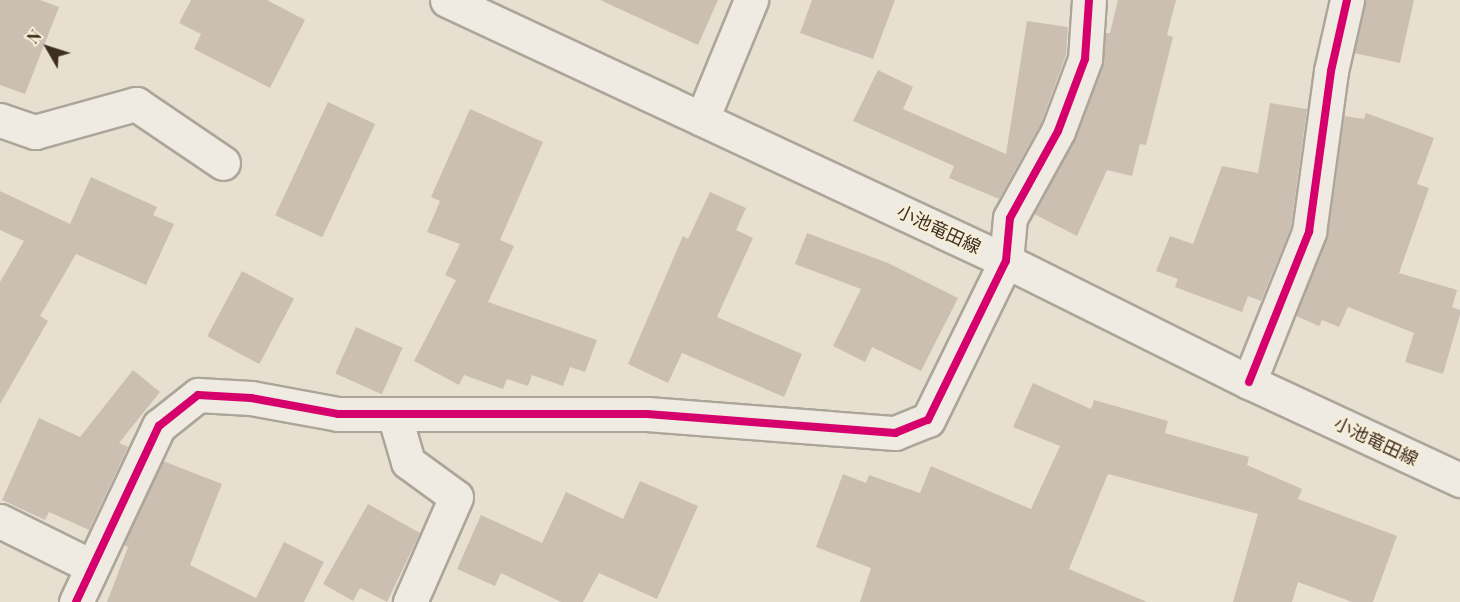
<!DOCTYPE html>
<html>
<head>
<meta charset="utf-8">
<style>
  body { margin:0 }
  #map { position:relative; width:1460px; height:602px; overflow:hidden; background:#e7e0d1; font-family:"Playfair Display","Noto Sans JP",serif }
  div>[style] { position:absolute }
  .building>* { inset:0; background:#cbbfb2; transform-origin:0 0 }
  .roads { filter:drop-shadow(2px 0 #ada599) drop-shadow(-2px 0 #ada599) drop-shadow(0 2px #ada599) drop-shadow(0 -2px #ada599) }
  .street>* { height:33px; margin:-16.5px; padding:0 16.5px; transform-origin:16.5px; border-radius:16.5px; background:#efebe3 }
  .secondary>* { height:33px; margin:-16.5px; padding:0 16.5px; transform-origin:16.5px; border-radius:16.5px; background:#efebe3 }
  .cycleway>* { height:8px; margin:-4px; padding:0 4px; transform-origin:4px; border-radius:4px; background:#d6006c }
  span { translate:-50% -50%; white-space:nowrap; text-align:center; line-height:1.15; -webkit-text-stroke:4.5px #f7eed8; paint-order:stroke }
  .street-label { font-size:18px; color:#3d2e20 }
  .north { position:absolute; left:18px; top:18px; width:60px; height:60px; -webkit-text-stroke:4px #f7eed8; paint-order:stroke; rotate:309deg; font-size:16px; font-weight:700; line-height:24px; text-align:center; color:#3d2e20 }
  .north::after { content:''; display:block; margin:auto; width:21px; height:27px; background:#3d2e20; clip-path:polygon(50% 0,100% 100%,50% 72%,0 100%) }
</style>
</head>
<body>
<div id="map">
  <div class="building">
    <div style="clip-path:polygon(0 0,40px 0,59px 7px,25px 94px,0 85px)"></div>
    <div style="clip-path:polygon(191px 0,267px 0,305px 20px,270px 88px,194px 49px,201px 34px,179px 23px)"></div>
    <div style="clip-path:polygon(600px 0,718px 0,698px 45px)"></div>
    <div style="clip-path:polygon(812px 0,895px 0,873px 59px,800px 33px)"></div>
    <div style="clip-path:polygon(1118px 0,1176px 0,1167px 35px,1173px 37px,1146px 145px,1140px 144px,1132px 176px,1107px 170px,1077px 236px,1034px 214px,1076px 138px,1103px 66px,1106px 33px,1110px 33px)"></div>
    <div style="clip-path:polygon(1365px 0,1414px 0,1400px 63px,1354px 53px)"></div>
    <div style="clip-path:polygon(1027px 21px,1068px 27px,1066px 55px,1041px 123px,999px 199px,949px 178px,954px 166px,853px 121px,878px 70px,913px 87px,903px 109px,1006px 154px)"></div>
    <div style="left:328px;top:102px;width:52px;height:125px;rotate:25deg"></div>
    <div style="clip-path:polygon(1270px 103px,1307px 109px,1291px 227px,1261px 301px,1248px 296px,1242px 312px,1175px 287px,1178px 279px,1156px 271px,1170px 236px,1193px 244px,1222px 166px,1258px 173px)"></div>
    <div style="clip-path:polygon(470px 109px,543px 142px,500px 240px,514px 246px,488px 302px,597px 340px,585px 372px,570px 367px,563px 386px,532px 375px,528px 386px,507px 379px,503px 389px,464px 375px,459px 385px,414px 361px,456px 280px,445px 275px,460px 244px,427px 232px,440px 201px,431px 197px)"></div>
    <div style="clip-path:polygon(1366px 113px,1434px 138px,1417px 184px,1429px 188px,1399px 273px,1457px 290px,1452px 307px,1460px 310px,1460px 315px,1443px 374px,1405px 362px,1414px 333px,1348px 307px,1339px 327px,1322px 320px,1319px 326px,1296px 316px,1328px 235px,1344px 116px,1364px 119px)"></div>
    <div style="clip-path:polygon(91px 177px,157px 207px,153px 215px,174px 224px,146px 285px,76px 254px,40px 316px,48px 321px,0 404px,0 282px,24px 241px,0 230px,0 191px,70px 224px)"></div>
    <div style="clip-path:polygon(710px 192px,746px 208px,736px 230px,753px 238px,717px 317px,802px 354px,784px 397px,682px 353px,668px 383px,628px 364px,683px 236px,688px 239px)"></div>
    <div style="clip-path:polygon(807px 233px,888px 263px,958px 298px,921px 371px,872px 347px,865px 362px,833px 346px,861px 289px,795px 264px)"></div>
    <div style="left:242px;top:271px;width:59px;height:74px;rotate:28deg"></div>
    <div style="left:356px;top:327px;width:51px;height:51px;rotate:24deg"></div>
    <div style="clip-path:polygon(133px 370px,160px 392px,119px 443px,128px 447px,89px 530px,49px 512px,45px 520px,2px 500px,39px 418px,80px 437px)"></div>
    <div style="clip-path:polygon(1033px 383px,1091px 409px,1094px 400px,1168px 421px,1165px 433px,1249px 457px,1247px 465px,1302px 489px,1298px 499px,1397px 536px,1373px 602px,1352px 602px,1298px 582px,1292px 602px,1233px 602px,1258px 514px,1108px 474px,1069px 569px,1147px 602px,860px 602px,871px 568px,816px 547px,843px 474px,866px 483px,869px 475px,920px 493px,931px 466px,1031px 509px,1060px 446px,1013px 427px)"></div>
    <div style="clip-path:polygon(163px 461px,222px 484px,190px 565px,256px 598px,284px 542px,324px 562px,304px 602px,107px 602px,128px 547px,124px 545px)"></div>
    <div style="clip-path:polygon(640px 481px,698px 506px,657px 599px,599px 573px,583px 602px,561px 602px,501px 573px,495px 586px,457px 569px,481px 515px,542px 543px,566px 492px,623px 519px)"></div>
    <div style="clip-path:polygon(368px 504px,420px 533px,387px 602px,360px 588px,353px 601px,323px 584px)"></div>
  </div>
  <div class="roads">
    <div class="street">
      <div style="left:702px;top:119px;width:129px;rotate:-67.6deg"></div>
      <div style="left:0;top:120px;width:37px;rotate:19deg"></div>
      <div style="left:35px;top:132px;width:105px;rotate:-15.5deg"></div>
      <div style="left:136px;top:104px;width:105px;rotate:34.1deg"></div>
      <div style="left:1249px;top:382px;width:162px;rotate:-68.2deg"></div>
      <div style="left:1309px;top:232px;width:162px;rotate:-82.2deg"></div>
      <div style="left:1331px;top:71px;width:73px;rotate:-77.3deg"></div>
      <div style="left:394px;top:414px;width:50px;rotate:73.7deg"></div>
      <div style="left:408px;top:462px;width:59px;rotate:36.1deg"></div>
      <div style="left:456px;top:497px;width:115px;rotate:113.7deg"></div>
      <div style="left:0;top:521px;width:102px;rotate:26.3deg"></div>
      <div style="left:76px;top:602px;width:195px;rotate:-64.8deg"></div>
      <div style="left:159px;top:426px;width:50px;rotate:-38.5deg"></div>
      <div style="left:198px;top:395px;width:53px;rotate:3.2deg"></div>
      <div style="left:251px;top:398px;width:88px;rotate:10.4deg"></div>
      <div style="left:338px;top:414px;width:309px"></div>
      <div style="left:647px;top:414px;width:249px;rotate:4.4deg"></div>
      <div style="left:895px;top:433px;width:35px;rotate:-22deg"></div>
      <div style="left:928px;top:420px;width:177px;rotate:-63.9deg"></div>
      <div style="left:1006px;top:261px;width:43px;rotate:-84.7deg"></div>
      <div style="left:1010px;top:218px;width:99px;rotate:-61.1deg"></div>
      <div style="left:1058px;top:131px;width:77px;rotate:-69.4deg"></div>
      <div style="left:1085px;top:59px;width:59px;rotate:-86.1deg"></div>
    </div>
    <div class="secondary">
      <div style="left:447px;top:0;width:617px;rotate:25.03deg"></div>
      <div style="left:1006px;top:261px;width:271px;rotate:26.5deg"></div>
      <div style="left:1249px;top:382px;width:233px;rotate:24.9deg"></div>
    </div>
  </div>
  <div class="cycleway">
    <div style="left:1249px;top:382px;width:162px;rotate:-68.2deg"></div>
    <div style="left:1309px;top:232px;width:162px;rotate:-82.2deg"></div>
    <div style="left:1331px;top:71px;width:73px;rotate:-77.3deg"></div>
    <div style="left:76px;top:602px;width:195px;rotate:-64.8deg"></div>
    <div style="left:159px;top:426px;width:50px;rotate:-38.5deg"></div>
    <div style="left:198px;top:395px;width:53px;rotate:3.2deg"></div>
    <div style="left:251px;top:398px;width:88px;rotate:10.4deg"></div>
    <div style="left:338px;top:414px;width:309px"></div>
    <div style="left:647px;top:414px;width:249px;rotate:4.4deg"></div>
    <div style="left:895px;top:433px;width:35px;rotate:-22deg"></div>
    <div style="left:928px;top:420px;width:177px;rotate:-63.9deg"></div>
    <div style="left:1006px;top:261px;width:43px;rotate:-84.7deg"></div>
    <div style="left:1010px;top:218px;width:99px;rotate:-61.1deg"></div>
    <div style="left:1058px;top:131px;width:77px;rotate:-69.4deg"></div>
    <div style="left:1085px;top:59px;width:59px;rotate:-86.1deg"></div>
  </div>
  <div class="street-label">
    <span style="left:939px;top:229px;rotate:25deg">小池竜田線</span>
    <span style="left:1376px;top:441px;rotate:25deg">小池竜田線</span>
  </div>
  <div class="north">N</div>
</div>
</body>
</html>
